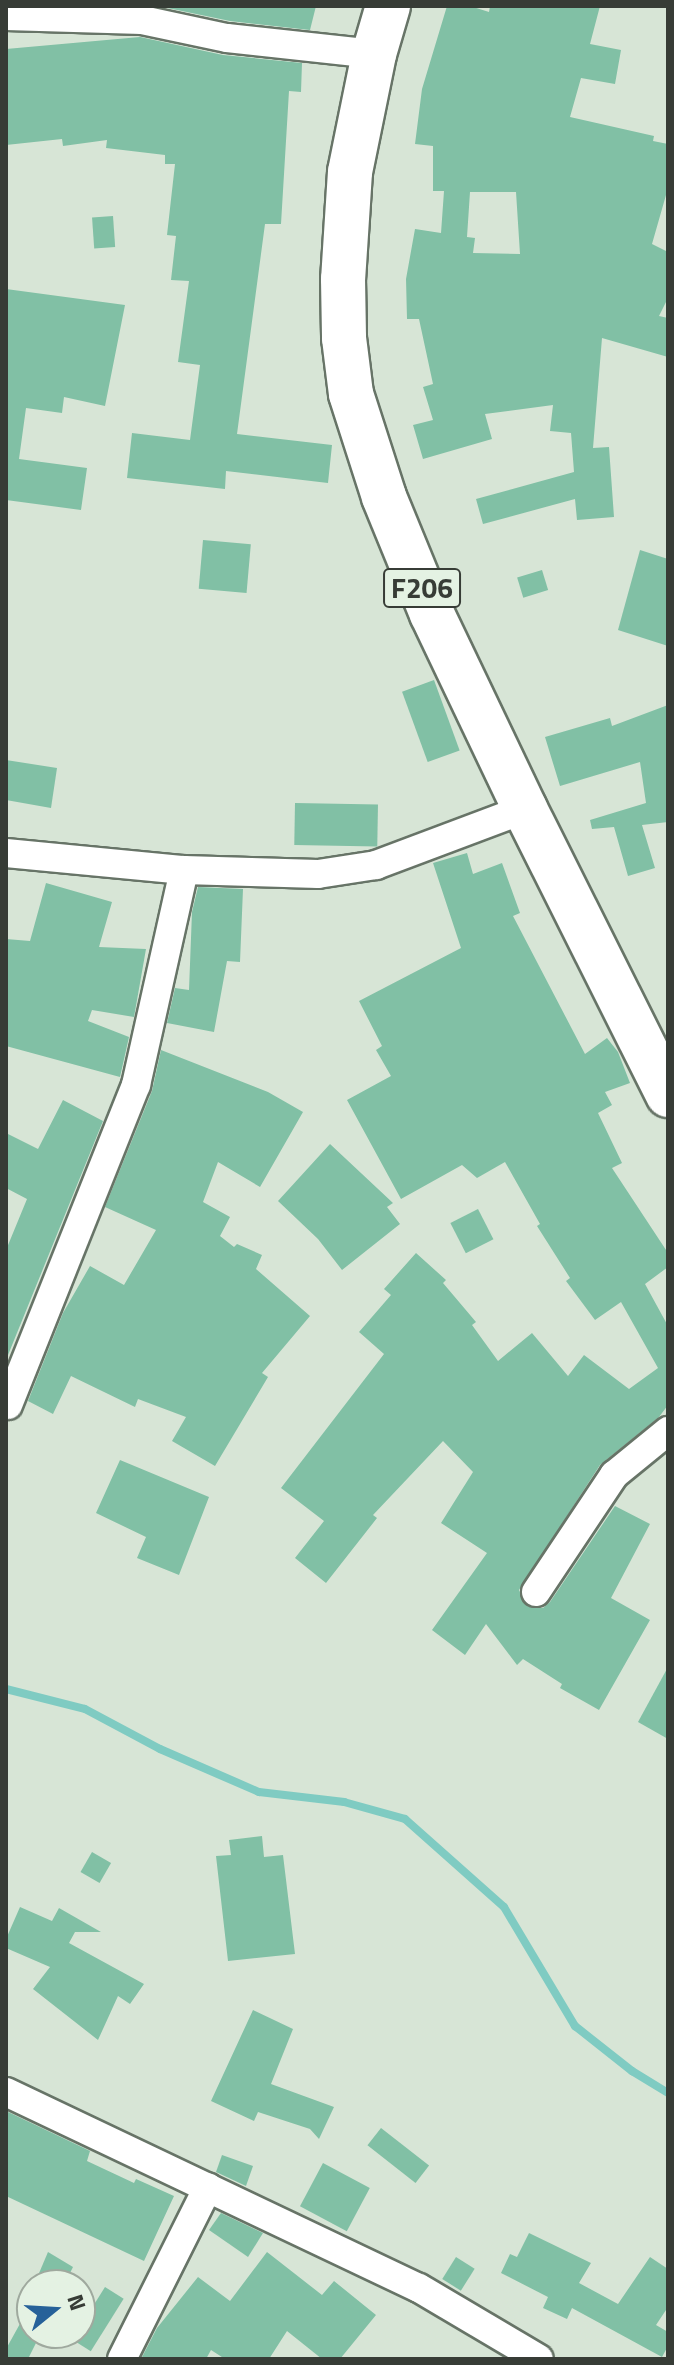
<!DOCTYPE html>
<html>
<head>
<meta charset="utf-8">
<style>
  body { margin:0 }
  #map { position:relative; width:674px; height:2365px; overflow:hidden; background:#d7e5d6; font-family:"Titillium Web",sans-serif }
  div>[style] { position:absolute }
  .stream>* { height:8px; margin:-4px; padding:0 4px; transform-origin:4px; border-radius:4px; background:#7fcbc2 }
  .building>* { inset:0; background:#81c0a5; transform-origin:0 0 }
  .roads { filter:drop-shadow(2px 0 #677467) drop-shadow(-2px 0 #677467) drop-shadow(0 2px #677467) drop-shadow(0 -2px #677467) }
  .street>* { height:28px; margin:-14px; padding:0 14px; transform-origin:14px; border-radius:14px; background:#fff }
  .primary>* { height:44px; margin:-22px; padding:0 22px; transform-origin:22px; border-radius:22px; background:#fff }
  span { translate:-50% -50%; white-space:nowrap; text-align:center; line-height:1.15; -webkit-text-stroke:8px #e4f2e3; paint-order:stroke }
  .shield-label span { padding:2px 6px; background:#e4f2e3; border:2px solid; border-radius:6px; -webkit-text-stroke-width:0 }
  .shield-label { font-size:28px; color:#373c36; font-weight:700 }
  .frame { position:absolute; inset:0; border:8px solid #373c36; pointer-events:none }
  .north { position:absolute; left:16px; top:2269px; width:80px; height:80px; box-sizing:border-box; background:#e4f2e3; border:2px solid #9fa99e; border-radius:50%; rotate:72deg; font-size:22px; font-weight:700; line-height:32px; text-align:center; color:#373c36 }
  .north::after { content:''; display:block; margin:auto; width:28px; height:36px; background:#266199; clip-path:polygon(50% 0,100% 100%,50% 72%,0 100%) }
</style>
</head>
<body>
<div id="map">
  <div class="stream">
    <div style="left:6px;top:1689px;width:81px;rotate:14.2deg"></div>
    <div style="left:85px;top:1709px;width:85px;rotate:28.1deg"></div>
    <div style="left:160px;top:1749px;width:108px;rotate:23.5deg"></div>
    <div style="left:259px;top:1792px;width:86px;rotate:6.7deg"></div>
    <div style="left:344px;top:1802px;width:63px;rotate:15.6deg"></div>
    <div style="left:405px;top:1819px;width:132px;rotate:41.6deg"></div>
    <div style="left:504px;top:1907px;width:139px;rotate:59.2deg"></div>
    <div style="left:575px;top:2026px;width:73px;rotate:38.3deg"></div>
    <div style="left:632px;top:2071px;width:42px;rotate:31.4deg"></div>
  </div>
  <div class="building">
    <div style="clip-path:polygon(158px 6px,316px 6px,310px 30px,230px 21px)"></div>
    <div style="clip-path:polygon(evenodd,447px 6px,470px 6px,489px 12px,490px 6px,600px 6px,590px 44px,621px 50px,615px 84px,581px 78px,570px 117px,654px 136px,653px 141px,668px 144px,668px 188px,652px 244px,668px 252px,668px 298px,659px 316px,668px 318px,668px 357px,602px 338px,593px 448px,609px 447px,614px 517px,577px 520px,575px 499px,483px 524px,476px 499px,574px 472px,571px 433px,550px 431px,553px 405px,485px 414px,492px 439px,423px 459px,413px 425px,433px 420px,423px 387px,433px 384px,419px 319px,407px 319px,406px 279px,415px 229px,441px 233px,444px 191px,433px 191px,433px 146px,415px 144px,422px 89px,447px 6px,470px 192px,516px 192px,520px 254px,473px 253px,475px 238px,467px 237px,470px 192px)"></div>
    <div style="clip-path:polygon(140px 37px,223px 55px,302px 63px,301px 92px,289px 91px,281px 224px,265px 224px,237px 434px,332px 445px,328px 483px,226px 471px,225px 489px,127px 478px,132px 433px,190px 440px,200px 365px,178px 362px,189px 281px,171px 280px,176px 236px,167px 235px,175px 164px,165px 164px,165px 155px,106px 148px,107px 140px,63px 146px,62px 139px,6px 145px,6px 49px)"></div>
    <div style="left:113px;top:216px;width:31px;height:21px;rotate:86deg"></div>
    <div style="clip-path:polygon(6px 289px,125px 305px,105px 406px,64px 397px,62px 413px,26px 408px,19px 459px,87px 468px,81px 510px,6px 500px)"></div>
    <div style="left:203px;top:540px;width:48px;height:49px;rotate:5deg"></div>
    <div style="clip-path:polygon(640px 550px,668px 559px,668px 646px,618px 630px)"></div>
    <div style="left:542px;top:570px;width:21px;height:26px;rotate:73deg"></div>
    <div style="left:434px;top:680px;width:75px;height:34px;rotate:70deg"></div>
    <div style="clip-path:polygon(668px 705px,668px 822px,642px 825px,655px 868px,628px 876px,614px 827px,592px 829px,590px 820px,646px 803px,640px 762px,560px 786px,545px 737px,610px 718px,612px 726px)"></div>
    <div style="clip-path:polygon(6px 760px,57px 768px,51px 808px,6px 800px)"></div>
    <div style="left:295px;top:803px;width:83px;height:42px;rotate:1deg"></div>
    <div style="clip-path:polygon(467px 853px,473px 874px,502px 863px,520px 913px,513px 916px,585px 1054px,607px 1038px,618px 1052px,630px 1083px,605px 1092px,612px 1105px,598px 1113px,622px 1163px,612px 1168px,668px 1253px,668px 1267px,645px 1284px,668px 1326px,668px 1405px,659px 1417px,600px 1465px,519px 1590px,527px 1606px,543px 1608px,550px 1602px,615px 1506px,650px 1524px,611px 1598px,650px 1620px,599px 1710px,560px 1688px,562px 1684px,523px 1659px,517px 1665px,486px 1624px,465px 1655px,432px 1630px,487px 1553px,441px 1523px,473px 1472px,443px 1441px,373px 1515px,377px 1518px,326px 1583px,295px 1558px,324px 1521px,281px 1488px,384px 1354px,359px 1332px,391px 1295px,384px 1289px,416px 1253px,446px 1280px,443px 1283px,476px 1322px,472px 1325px,498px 1361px,532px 1333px,568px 1376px,584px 1355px,629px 1389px,658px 1368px,621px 1302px,595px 1320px,566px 1281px,570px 1278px,537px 1226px,540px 1224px,505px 1162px,477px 1178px,462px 1165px,401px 1199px,347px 1100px,391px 1076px,376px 1050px,382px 1046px,359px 1001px,461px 948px,433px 863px)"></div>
    <div style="clip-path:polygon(46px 883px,112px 902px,99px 947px,146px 949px,134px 1017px,92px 1010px,88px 1021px,129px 1037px,120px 1077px,6px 1046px,6px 939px,30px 941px)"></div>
    <div style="clip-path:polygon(198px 887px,243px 889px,240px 962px,227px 961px,214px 1032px,167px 1023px,175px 988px,189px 990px,192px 912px)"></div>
    <div style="clip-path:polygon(161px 1050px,268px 1092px,303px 1112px,260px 1187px,218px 1162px,203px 1202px,230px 1217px,220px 1236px,234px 1247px,237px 1244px,262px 1255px,256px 1269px,310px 1316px,262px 1373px,268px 1377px,215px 1466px,172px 1441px,186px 1417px,138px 1399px,135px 1407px,71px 1376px,53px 1414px,28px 1401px,63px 1313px,90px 1266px,124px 1285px,156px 1230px,105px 1207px,152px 1091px)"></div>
    <div style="clip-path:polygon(63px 1100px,103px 1121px,6px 1360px,6px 1250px,27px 1199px,6px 1188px,6px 1133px,38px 1149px)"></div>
    <div style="clip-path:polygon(330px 1144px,393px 1203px,387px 1207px,400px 1224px,342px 1270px,318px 1239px,278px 1201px)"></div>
    <div style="left:478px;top:1209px;width:34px;height:31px;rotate:63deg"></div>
    <div style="clip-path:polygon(120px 1460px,209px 1497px,179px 1575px,137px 1558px,146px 1537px,96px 1513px)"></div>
    <div style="clip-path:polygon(668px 1667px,668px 1739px,638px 1722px)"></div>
    <div style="clip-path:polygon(262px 1836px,264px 1857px,283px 1855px,295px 1954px,228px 1961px,216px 1856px,231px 1855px,229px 1840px)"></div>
    <div style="left:92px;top:1852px;width:22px;height:23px;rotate:30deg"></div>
    <div style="clip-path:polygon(20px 1907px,52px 1921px,59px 1908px,101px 1932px,75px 1932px,69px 1943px,144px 1984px,130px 2004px,118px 1996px,98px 2040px,33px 1989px,50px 1967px,6px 1948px,6px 1939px)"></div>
    <div style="clip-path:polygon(253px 2010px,293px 2029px,271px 2084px,334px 2107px,319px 2139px,310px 2129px,258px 2112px,254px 2121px,211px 2101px)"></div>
    <div style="clip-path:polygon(6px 2111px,90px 2151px,87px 2161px,134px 2183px,136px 2179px,174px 2196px,144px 2261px,6px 2196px)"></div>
    <div style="left:381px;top:2128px;width:61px;height:22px;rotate:38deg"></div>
    <div style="clip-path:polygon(222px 2155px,253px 2166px,246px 2186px,216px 2172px)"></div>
    <div style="left:323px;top:2163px;width:53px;height:49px;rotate:28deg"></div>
    <div style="clip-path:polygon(221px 2213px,263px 2233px,248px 2257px,209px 2230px)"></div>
    <div style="clip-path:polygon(529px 2233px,591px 2263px,579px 2283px,618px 2304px,650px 2257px,668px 2269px,668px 2307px,656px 2325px,668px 2332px,668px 2346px,662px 2357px,572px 2308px,567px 2319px,543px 2308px,548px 2297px,501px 2273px,510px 2254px,517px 2257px)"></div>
    <div style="clip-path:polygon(48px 2252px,73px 2267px,64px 2285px,34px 2285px)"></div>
    <div style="clip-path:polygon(267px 2252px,322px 2295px,334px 2281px,376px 2315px,340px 2359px,322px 2359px,287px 2331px,269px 2359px,225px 2359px,211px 2350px,206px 2359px,141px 2359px,157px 2328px,198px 2277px,230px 2301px)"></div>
    <div style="left:456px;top:2257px;width:22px;height:26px;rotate:32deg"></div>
    <div style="left:105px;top:2287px;width:22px;height:62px;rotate:32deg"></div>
    <div style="clip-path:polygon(32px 2302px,32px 2333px,41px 2333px,28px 2359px,6px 2359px,6px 2349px)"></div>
  </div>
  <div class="roads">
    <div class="street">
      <div style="left:6px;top:16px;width:136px;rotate:1.7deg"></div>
      <div style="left:142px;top:20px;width:87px;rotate:12deg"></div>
      <div style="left:227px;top:38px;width:148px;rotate:6.2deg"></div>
      <div style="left:6px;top:853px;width:179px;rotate:5.5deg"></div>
      <div style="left:184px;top:870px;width:134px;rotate:1.7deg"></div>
      <div style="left:318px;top:874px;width:59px;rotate:-8.8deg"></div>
      <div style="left:376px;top:865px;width:159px;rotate:-20.6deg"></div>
      <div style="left:8px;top:1405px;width:345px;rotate:-68.2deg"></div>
      <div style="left:136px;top:1085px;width:220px;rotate:-77.4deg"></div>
      <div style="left:536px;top:1592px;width:141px;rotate:-56.3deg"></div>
      <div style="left:614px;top:1475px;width:70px;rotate:-39.2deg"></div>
      <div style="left:6px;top:2092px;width:457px;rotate:25.4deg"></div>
      <div style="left:419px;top:2288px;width:139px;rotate:30.6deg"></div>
      <div style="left:122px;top:2359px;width:192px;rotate:-63.4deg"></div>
    </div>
    <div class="primary">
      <div style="left:388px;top:6px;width:50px;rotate:106.3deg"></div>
      <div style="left:374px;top:54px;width:120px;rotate:101.5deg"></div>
      <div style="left:350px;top:172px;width:107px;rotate:93.7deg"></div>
      <div style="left:343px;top:279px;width:59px;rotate:89deg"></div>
      <div style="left:344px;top:338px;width:56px;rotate:82.9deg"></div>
      <div style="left:351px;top:394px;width:108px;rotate:72.2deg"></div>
      <div style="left:384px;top:497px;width:126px;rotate:67.7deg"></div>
      <div style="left:432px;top:614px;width:216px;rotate:64.5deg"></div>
      <div style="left:525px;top:809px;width:320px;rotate:63.4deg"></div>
    </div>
  </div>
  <div class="shield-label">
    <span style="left:422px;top:588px">F206</span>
  </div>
  <div class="frame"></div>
  <div class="north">N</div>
</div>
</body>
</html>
